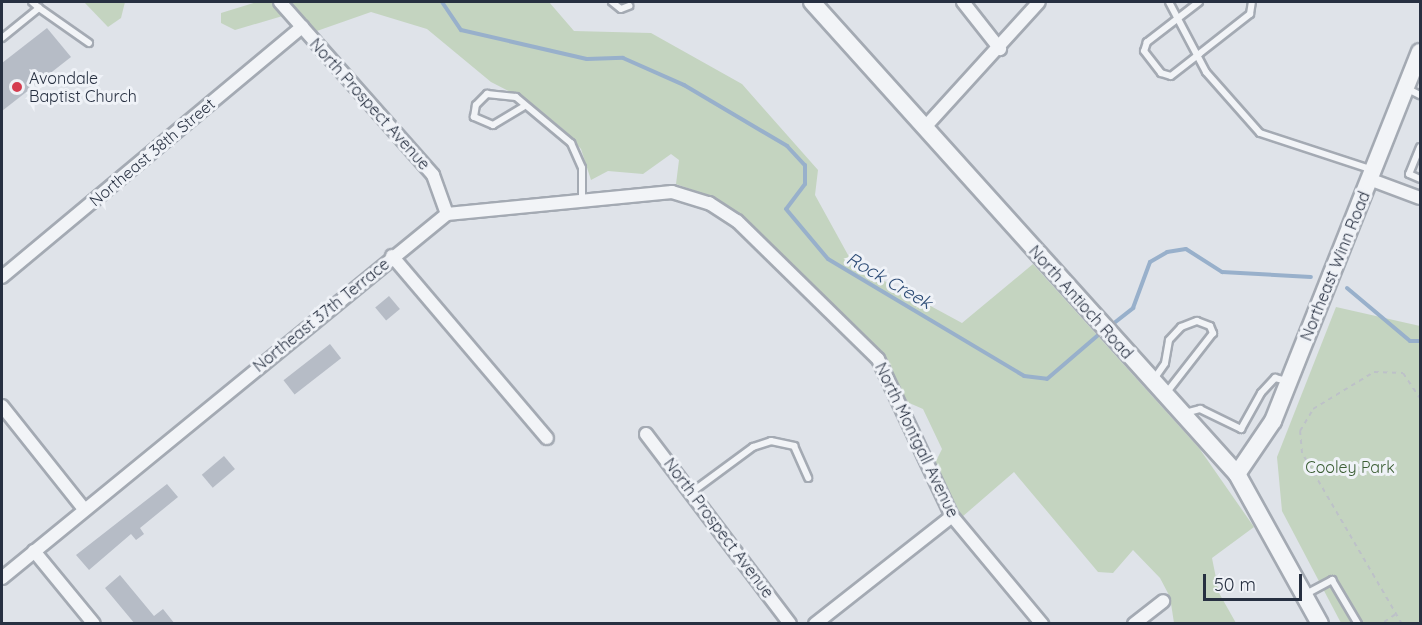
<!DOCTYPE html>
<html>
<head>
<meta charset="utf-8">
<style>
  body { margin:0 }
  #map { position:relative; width:1422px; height:625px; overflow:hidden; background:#dfe3e9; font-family:Quicksand,sans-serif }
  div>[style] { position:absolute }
  .green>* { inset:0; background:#c4d4c0 }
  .stream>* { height:4px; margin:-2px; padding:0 2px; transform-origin:2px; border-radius:2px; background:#98b0cb }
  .building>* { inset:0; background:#b6bcc6; transform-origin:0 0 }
  .path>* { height:2px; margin-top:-1px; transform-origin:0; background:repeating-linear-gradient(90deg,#bdc1c8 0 4.5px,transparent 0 9px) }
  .roads { filter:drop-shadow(2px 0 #a4aab3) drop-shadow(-2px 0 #a4aab3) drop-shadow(0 2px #a4aab3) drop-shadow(0 -2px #a4aab3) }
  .service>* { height:6px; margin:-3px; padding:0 3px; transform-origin:3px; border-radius:3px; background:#f2f4f7 }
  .minor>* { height:12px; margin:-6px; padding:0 6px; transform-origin:6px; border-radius:6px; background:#f2f4f7 }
  .tertiary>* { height:16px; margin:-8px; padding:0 8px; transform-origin:8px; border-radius:8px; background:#f2f4f7 }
  .dots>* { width:16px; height:16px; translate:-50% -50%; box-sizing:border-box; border:3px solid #eff2f7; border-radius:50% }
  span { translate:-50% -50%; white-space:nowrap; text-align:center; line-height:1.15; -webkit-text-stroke:6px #eff2f7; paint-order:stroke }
  .poi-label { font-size:16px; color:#273041 }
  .left { translate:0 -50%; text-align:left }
  .street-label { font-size:16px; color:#273041 }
  .park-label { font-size:16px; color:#3b5e34 }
  .water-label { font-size:18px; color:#2f4e78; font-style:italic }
  .frame { position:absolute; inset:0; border:3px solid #273041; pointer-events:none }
  .scale { position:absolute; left:1203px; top:574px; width:99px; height:27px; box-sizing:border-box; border:3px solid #273041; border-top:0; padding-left:8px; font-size:18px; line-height:21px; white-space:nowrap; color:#273041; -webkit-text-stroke:4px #eff2f7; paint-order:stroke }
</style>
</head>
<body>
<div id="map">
  <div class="green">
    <div style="clip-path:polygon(84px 2px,125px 2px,121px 18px,108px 27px)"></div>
    <div style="clip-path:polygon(257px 2px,549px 2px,574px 31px,651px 33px,742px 84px,818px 170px,815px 195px,853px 264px,962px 323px,1033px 264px,1199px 448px,1254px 527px,1212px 558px,1219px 593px,1236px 623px,1174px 623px,1170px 597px,1160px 578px,1133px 550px,1113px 573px,1098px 572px,1014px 472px,962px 517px,935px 463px,942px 449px,923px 409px,907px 402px,884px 358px,741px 216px,713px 197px,676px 184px,679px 160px,671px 154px,643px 174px,608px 171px,591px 180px,581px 149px,564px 130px,530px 102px,491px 82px,427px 29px,371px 12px,314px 32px,296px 12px,235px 30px,221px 23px,221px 13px)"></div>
    <div style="clip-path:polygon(1336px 307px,1420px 326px,1420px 623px,1341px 623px,1282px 511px,1277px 457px)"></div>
  </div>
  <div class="stream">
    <div style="left:442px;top:2px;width:34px;rotate:56deg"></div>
    <div style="left:461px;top:30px;width:129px;rotate:13deg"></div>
    <div style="left:587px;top:59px;width:36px;rotate:-2deg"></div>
    <div style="left:623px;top:58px;width:67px;rotate:23.9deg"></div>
    <div style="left:684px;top:85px;width:120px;rotate:30.6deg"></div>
    <div style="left:787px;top:146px;width:26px;rotate:47deg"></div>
    <div style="left:805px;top:165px;width:19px;rotate:90deg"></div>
    <div style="left:805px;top:184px;width:31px;rotate:127deg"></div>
    <div style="left:786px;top:209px;width:65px;rotate:50deg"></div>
    <div style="left:828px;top:259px;width:228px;rotate:30.8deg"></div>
    <div style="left:1024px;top:376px;width:23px;rotate:7deg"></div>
    <div style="left:1047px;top:379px;width:74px;rotate:-40.6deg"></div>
    <div style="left:1347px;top:288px;width:82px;rotate:40.1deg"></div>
    <div style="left:1410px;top:341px;width:10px"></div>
    <div style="left:1109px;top:327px;width:31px;rotate:-38deg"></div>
    <div style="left:1133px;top:308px;width:49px;rotate:-69.7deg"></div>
    <div style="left:1150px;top:262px;width:20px;rotate:-30deg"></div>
    <div style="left:1167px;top:252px;width:19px;rotate:-9deg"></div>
    <div style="left:1186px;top:249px;width:43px;rotate:32.6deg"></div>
    <div style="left:1222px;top:272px;width:89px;rotate:3.2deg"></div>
  </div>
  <div class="building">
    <div style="clip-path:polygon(47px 28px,71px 57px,2px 111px,2px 63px)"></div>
    <div style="left:389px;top:296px;width:17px;height:18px;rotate:50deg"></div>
    <div style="left:330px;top:344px;width:18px;height:59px;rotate:52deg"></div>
    <div style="left:224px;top:456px;width:17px;height:29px;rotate:50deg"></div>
    <div style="clip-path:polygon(167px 484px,178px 497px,140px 528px,144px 534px,136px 540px,131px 534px,89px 570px,76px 555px)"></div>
    <div style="clip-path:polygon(120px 575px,154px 616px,163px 609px,175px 624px,135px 624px,105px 588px)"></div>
  </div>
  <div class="path">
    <div style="left:1384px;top:622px;width:14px;rotate:-34deg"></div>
    <div style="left:1402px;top:624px;width:198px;rotate:-120.3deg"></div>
    <div style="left:1302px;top:453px;width:22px;rotate:-95deg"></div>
    <div style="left:1300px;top:431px;width:26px;rotate:-59deg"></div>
    <div style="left:1313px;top:409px;width:71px;rotate:-31.2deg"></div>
    <div style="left:1374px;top:372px;width:29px;rotate:2deg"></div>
    <div style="left:1403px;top:373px;width:30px;rotate:56deg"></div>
  </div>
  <div class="roads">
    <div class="service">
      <div style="left:612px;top:2px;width:11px;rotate:38deg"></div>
      <div style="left:621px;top:9px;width:9px;rotate:-21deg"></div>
      <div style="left:1169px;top:2px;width:79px;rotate:62.1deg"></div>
      <div style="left:1206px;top:72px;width:81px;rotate:48.5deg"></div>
      <div style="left:1260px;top:133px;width:116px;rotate:18.1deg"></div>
      <div style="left:1199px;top:2px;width:66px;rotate:142.4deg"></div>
      <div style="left:1147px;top:42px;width:9px;rotate:108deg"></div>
      <div style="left:1144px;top:51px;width:28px;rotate:52deg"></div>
      <div style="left:1161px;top:73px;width:10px;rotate:17deg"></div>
      <div style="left:1171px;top:76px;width:36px;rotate:-38deg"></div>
      <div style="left:1199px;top:54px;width:65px;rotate:-38.1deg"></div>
      <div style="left:1250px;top:14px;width:12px;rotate:-81deg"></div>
      <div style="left:39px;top:8px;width:61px;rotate:35deg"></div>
      <div style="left:2px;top:38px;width:48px;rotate:-39deg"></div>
      <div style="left:39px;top:8px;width:9px;rotate:-139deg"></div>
      <div style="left:1406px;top:88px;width:16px;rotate:27deg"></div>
      <div style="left:523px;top:107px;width:35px;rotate:149deg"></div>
      <div style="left:493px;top:125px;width:21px;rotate:-157deg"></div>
      <div style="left:474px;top:117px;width:12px;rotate:-81deg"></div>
      <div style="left:476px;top:105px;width:16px;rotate:-45deg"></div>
      <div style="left:487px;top:94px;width:29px;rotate:6deg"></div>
      <div style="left:516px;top:97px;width:72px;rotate:39.9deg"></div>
      <div style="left:571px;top:143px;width:27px;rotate:66deg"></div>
      <div style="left:582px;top:168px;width:32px;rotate:90deg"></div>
      <div style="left:1420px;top:147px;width:29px;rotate:112deg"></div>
      <div style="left:1409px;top:174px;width:12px;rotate:24deg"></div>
      <div style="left:1154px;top:379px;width:19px;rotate:-55deg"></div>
      <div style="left:1165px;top:363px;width:23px;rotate:-80deg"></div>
      <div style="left:1169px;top:340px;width:18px;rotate:-47deg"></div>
      <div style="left:1181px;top:327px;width:17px;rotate:-21deg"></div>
      <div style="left:1197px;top:321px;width:14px;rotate:21deg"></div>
      <div style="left:1210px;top:326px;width:8px;rotate:67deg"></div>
      <div style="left:1213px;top:333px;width:75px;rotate:127.9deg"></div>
      <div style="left:1185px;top:413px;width:16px;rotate:-15deg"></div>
      <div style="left:1200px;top:409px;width:46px;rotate:26deg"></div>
      <div style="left:1241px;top:429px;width:41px;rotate:-60.9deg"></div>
      <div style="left:1261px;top:393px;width:21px;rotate:-47deg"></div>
      <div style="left:1275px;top:378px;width:12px;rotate:14deg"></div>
      <div style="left:692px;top:492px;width:76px;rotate:-36.4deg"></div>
      <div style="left:753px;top:447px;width:19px;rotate:-18deg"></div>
      <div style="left:771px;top:441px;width:24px;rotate:12deg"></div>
      <div style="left:794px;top:446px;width:35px;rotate:66deg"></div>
      <div style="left:1306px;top:594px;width:30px;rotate:-28deg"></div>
      <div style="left:1332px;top:580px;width:51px;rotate:59.4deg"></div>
    </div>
    <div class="minor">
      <div style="left:280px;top:2px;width:231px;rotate:48.5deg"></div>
      <div style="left:433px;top:175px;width:41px;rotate:70.3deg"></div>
      <div style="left:963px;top:2px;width:60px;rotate:51.8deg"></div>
      <div style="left:927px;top:125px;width:166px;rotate:-47.7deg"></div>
      <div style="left:1369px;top:179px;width:54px;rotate:20.4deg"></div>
      <div style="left:392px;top:256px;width:239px;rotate:49.6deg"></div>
      <div style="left:2px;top:277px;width:391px;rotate:-39.8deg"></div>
      <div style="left:2px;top:406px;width:132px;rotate:51.5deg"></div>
      <div style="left:646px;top:434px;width:238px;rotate:52.8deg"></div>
      <div style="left:34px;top:551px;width:94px;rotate:50.6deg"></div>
      <div style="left:2px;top:578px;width:575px;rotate:-39.28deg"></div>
      <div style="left:447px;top:214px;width:226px;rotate:-5.6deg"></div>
      <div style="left:672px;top:192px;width:39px;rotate:17deg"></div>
      <div style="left:709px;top:203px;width:33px;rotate:33deg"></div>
      <div style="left:737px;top:221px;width:197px;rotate:44.4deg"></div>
      <div style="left:878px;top:359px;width:174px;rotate:64.8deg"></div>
      <div style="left:952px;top:516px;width:141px;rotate:50.2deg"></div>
      <div style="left:815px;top:624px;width:174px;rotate:-38.2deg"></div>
      <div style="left:1134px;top:624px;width:37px;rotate:-38deg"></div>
    </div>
    <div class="tertiary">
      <div style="left:812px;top:2px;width:635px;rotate:48deg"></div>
      <div style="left:1237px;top:474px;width:171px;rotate:61deg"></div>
      <div style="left:1237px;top:474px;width:64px;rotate:-55.8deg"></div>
      <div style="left:1273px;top:421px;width:397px;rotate:-68.3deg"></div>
    </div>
  </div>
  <div class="dots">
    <div style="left:17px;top:87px;background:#d53d50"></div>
  </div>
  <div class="poi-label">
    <span class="left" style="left:29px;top:87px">Avondale<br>Baptist Church</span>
  </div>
  <div class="street-label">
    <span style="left:370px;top:104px;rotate:48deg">North Prospect Avenue</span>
    <span style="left:152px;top:152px;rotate:-40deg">Northeast 38th Street</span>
    <span style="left:1335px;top:266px;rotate:-68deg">Northeast Winn Road</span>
    <span style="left:1081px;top:302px;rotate:48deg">North Antioch Road</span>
    <span style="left:321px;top:315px;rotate:-39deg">Northeast 37th Terrace</span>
    <span style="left:917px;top:440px;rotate:64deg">North Montgall Avenue</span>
    <span style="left:719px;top:528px;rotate:53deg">North Prospect Avenue</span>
  </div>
  <div class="park-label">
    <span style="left:1350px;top:467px">Cooley Park</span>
  </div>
  <div class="water-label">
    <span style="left:889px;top:281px;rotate:30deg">Rock Creek</span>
  </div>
  <div class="frame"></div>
  <div class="scale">50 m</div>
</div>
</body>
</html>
